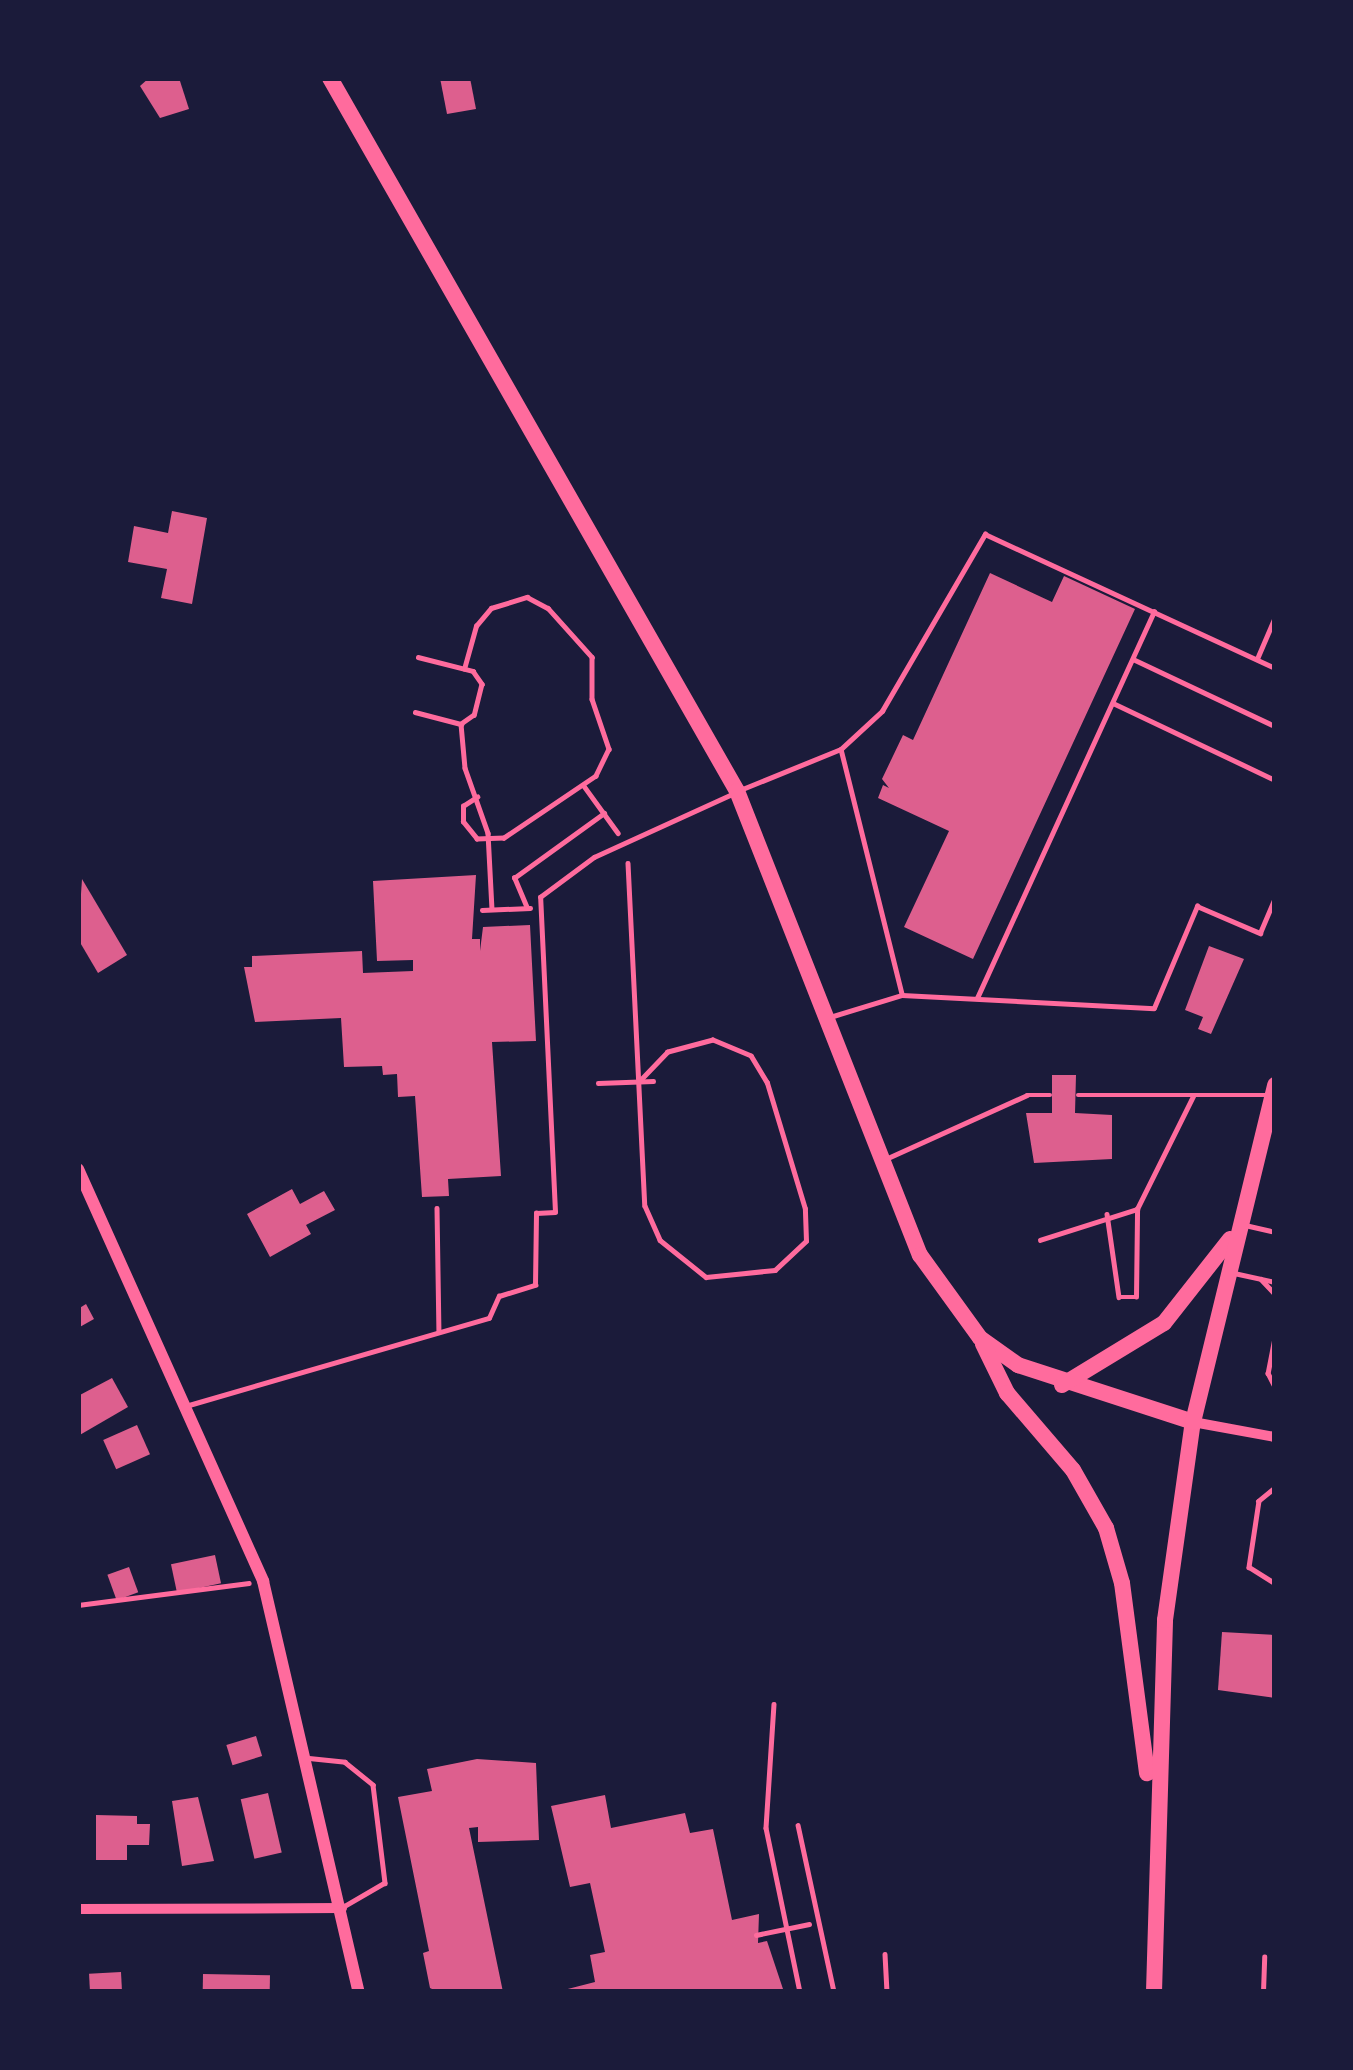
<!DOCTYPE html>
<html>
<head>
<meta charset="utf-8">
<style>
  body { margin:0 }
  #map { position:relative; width:1353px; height:2070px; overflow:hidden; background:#1b1b3a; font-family:Quicksand,sans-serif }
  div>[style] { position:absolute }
  .building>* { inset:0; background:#dd5f8e; transform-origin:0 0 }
  .path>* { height:4.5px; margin:-2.25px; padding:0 2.25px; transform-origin:2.25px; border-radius:2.25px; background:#ff6b9d }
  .service>* { height:4.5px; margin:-2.25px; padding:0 2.25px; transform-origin:2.25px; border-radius:2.25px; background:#ff6b9d }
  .minor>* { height:10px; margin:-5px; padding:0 5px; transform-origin:5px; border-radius:5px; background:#ff6b9d }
  .tertiary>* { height:12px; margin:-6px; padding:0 6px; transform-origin:6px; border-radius:6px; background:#ff6b9d }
  .primary>* { height:16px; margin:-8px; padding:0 8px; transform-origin:8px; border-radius:8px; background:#ff6b9d }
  span { translate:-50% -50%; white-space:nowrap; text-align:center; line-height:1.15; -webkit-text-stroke:9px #1b1b3a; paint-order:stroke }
  .frame { position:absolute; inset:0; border:81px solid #1b1b3a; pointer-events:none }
</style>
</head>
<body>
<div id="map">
  <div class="building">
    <div style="clip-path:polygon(149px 78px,179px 78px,189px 109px,160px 118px,140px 86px)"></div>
    <div style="clip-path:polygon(440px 78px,470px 78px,476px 109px,447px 114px)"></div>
    <div style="clip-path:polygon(172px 511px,207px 518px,192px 604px,161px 598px,167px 569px,128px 562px,134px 526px,168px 533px)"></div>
    <div style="clip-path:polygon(990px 573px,1052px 602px,1064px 576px,1135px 609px,973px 959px,904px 927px,949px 831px,878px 798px,883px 785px,889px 788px,882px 779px,903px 735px,913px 740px)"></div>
    <div style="clip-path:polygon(476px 875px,472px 939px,480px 939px,480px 951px,483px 927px,530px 925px,536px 1041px,492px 1042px,501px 1176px,448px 1179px,449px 1196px,422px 1197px,415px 1096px,398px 1097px,397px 1074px,383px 1075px,382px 1066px,344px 1067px,341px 1018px,255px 1022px,244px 967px,252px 967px,252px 956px,362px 951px,363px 973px,413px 971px,413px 960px,377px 961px,373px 881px)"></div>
    <div style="clip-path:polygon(82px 879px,127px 955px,98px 973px,78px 939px)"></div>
    <div style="clip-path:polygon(1209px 946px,1244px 959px,1211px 1034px,1198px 1029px,1203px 1017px,1185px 1010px)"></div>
    <div style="clip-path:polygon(1052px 1075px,1076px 1075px,1075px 1113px,1112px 1115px,1112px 1159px,1034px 1163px,1026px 1113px,1052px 1113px)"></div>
    <div style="clip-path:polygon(292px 1189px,300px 1204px,324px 1191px,335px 1210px,306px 1225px,311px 1234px,270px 1257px,247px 1214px)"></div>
    <div style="clip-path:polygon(86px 1304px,94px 1319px,78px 1328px,78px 1309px)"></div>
    <div style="clip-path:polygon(112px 1378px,128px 1407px,78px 1436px,78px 1396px)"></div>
    <div style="left:137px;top:1425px;width:32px;height:37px;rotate:66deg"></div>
    <div style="left:215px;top:1555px;width:29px;height:45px;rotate:78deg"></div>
    <div style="left:129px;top:1567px;width:27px;height:23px;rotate:70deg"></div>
    <div style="clip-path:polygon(1222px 1632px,1275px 1635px,1275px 1698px,1218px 1690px)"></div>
    <div style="left:256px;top:1736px;width:21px;height:31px;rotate:73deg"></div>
    <div style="clip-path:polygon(477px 1759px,536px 1763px,539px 1840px,478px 1842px,478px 1827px,469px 1828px,503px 1992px,438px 1992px,430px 1988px,423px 1953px,429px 1951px,398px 1797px,432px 1791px,427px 1769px)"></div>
    <div style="left:268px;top:1793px;width:61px;height:28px;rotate:77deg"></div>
    <div style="clip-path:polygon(605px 1795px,611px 1828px,685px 1813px,690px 1833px,713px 1829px,732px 1920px,759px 1914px,758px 1943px,767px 1941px,784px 1992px,556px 1992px,595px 1982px,590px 1955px,605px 1952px,590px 1883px,570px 1887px,551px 1806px)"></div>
    <div style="clip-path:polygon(198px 1797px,214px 1861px,182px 1866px,172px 1801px)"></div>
    <div style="clip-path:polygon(96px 1815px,137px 1816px,137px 1824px,150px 1824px,149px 1845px,127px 1845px,127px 1860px,96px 1860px)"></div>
    <div style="left:121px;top:1972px;width:20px;height:32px;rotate:87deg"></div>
    <div style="left:203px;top:1974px;width:67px;height:18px;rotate:1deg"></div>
  </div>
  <div class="path">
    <div style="left:418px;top:657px;width:57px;rotate:14.3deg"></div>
    <div style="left:473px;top:671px;width:16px;rotate:55deg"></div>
    <div style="left:482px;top:684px;width:32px;rotate:104deg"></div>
    <div style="left:474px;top:715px;width:16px;rotate:145deg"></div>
    <div style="left:464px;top:669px;width:45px;rotate:-74.4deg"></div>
    <div style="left:476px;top:626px;width:23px;rotate:-50deg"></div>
    <div style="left:491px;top:608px;width:38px;rotate:-17deg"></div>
    <div style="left:527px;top:597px;width:24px;rotate:28deg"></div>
    <div style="left:548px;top:608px;width:66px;rotate:48.1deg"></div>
    <div style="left:592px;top:657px;width:42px;rotate:90deg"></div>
    <div style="left:592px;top:699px;width:53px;rotate:71.2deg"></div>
    <div style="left:609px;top:749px;width:30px;rotate:116deg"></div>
    <div style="left:596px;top:776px;width:111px;rotate:146deg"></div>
    <div style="left:504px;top:838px;width:27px;rotate:178deg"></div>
    <div style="left:477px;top:839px;width:22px;rotate:-129deg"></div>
    <div style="left:463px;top:822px;width:16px;rotate:-90deg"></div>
    <div style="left:463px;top:806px;width:17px;rotate:-33deg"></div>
    <div style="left:415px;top:712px;width:48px;rotate:14.6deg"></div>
    <div style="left:461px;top:724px;width:44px;rotate:84.8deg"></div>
    <div style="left:465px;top:768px;width:69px;rotate:70.5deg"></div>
    <div style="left:488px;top:833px;width:76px;rotate:87deg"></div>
    <div style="left:584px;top:786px;width:58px;rotate:54.1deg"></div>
    <div style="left:628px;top:863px;width:343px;rotate:87.2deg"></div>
    <div style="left:645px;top:1206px;width:37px;rotate:66deg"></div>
    <div style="left:660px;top:1240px;width:59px;rotate:38.8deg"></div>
    <div style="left:706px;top:1277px;width:69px;rotate:-5.8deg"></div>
    <div style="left:775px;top:1270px;width:42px;rotate:-43.1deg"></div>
    <div style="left:806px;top:1241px;width:32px;rotate:-92deg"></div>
    <div style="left:805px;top:1209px;width:132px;rotate:-106.8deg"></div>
    <div style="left:767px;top:1083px;width:31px;rotate:-121deg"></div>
    <div style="left:751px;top:1056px;width:41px;rotate:-157.2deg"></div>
    <div style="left:713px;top:1040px;width:47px;rotate:165.1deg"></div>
    <div style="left:668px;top:1052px;width:42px;rotate:134deg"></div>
    <div style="left:527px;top:908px;width:33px;rotate:-113deg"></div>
    <div style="left:514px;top:878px;width:111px;rotate:-35.8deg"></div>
    <div style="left:482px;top:910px;width:48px;rotate:-2.4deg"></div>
    <div style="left:598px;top:1083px;width:55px;rotate:-2.1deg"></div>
    <div style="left:78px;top:1605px;width:172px;rotate:-7.3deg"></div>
    <div style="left:774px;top:1704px;width:124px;rotate:93.7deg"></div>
    <div style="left:766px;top:1828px;width:167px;rotate:78.3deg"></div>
    <div style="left:756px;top:1935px;width:54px;rotate:-11.7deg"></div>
  </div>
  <div class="service">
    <div style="left:1133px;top:659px;width:157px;rotate:25.3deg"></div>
    <div style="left:1257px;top:659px;width:46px;rotate:-66.8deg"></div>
    <div style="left:1113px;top:703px;width:179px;rotate:25.4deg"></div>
    <div style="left:841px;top:749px;width:252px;rotate:76deg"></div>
    <div style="left:740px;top:790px;width:109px;rotate:-22.1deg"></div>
    <div style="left:841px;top:749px;width:56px;rotate:-42.8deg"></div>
    <div style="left:882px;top:711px;width:205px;rotate:-59.8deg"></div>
    <div style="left:985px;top:534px;width:319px;rotate:24.8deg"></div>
    <div style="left:977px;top:998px;width:425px;rotate:-65.4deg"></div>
    <div style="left:830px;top:1017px;width:75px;rotate:-17deg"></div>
    <div style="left:902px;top:995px;width:252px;rotate:3deg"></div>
    <div style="left:1154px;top:1008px;width:111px;rotate:-67.1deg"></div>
    <div style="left:1197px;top:906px;width:69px;rotate:23.2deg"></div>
    <div style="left:1260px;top:933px;width:39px;rotate:-67deg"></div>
    <div style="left:1078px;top:1095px;width:188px"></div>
    <div style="left:890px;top:1157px;width:150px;rotate:-24.3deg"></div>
    <div style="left:1027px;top:1095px;width:23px"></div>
    <div style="left:437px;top:1208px;width:124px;rotate:89.1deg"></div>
    <div style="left:1107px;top:1214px;width:84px;rotate:81.8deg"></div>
    <div style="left:1119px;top:1297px;width:17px"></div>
    <div style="left:1136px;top:1297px;width:88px;rotate:-89.3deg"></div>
    <div style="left:1137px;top:1209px;width:126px;rotate:-63.6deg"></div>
    <div style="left:1245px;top:1225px;width:31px;rotate:13deg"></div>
    <div style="left:1040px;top:1240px;width:102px;rotate:-17.7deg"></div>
    <div style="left:1234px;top:1273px;width:42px;rotate:12.4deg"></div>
    <div style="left:1261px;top:1279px;width:21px;rotate:47deg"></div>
    <div style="left:1275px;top:1338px;width:36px;rotate:101deg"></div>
    <div style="left:1268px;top:1373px;width:16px;rotate:63deg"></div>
    <div style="left:189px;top:1405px;width:312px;rotate:-16.2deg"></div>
    <div style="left:489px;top:1318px;width:24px;rotate:-66deg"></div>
    <div style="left:499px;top:1296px;width:38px;rotate:-17deg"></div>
    <div style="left:535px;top:1285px;width:72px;rotate:-89.2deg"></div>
    <div style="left:536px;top:1213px;width:19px;rotate:-3deg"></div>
    <div style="left:555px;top:1212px;width:315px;rotate:-92.7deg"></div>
    <div style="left:540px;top:897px;width:67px;rotate:-36.5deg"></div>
    <div style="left:594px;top:857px;width:149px;rotate:-24.5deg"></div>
    <div style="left:1275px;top:1488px;width:21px;rotate:141deg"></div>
    <div style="left:1259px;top:1501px;width:67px;rotate:98.6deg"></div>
    <div style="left:1249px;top:1567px;width:31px;rotate:32deg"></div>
    <div style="left:309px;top:1758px;width:36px;rotate:6deg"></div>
    <div style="left:345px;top:1762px;width:36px;rotate:39deg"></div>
    <div style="left:373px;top:1785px;width:99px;rotate:83deg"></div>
    <div style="left:385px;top:1883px;width:50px;rotate:149.8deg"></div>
    <div style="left:798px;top:1825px;width:171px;rotate:77.8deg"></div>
    <div style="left:885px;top:1954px;width:38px;rotate:87deg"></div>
    <div style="left:1263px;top:1992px;width:35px;rotate:-88deg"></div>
  </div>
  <div class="minor">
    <div style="left:1193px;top:1422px;width:83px;rotate:10.4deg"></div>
    <div style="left:78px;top:1909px;width:264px;rotate:-0.2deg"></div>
  </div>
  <div class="tertiary">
    <div style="left:78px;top:1169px;width:452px;rotate:65.8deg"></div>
    <div style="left:263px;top:1581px;width:422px;rotate:76.9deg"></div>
  </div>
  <div class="primary">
    <div style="left:330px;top:78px;width:821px;rotate:60.28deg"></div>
    <div style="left:737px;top:791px;width:499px;rotate:68.5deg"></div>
    <div style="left:920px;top:1255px;width:102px;rotate:54.1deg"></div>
    <div style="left:980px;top:1338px;width:47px;rotate:35.4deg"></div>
    <div style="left:1018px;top:1365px;width:184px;rotate:18deg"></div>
    <div style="left:983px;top:1344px;width:55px;rotate:63.9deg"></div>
    <div style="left:1007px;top:1393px;width:101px;rotate:49.4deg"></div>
    <div style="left:1073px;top:1470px;width:67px;rotate:60.4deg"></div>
    <div style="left:1106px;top:1528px;width:57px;rotate:73.8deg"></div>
    <div style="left:1122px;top:1583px;width:192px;rotate:82.5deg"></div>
    <div style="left:1062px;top:1385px;width:119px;rotate:-31.3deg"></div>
    <div style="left:1164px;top:1323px;width:107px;rotate:-51.8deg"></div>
    <div style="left:1154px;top:1992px;width:372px;rotate:-88.3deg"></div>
    <div style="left:1165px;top:1620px;width:200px;rotate:-82deg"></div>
    <div style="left:1193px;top:1422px;width:347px;rotate:-76.3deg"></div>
  </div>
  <div class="frame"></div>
</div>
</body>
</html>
